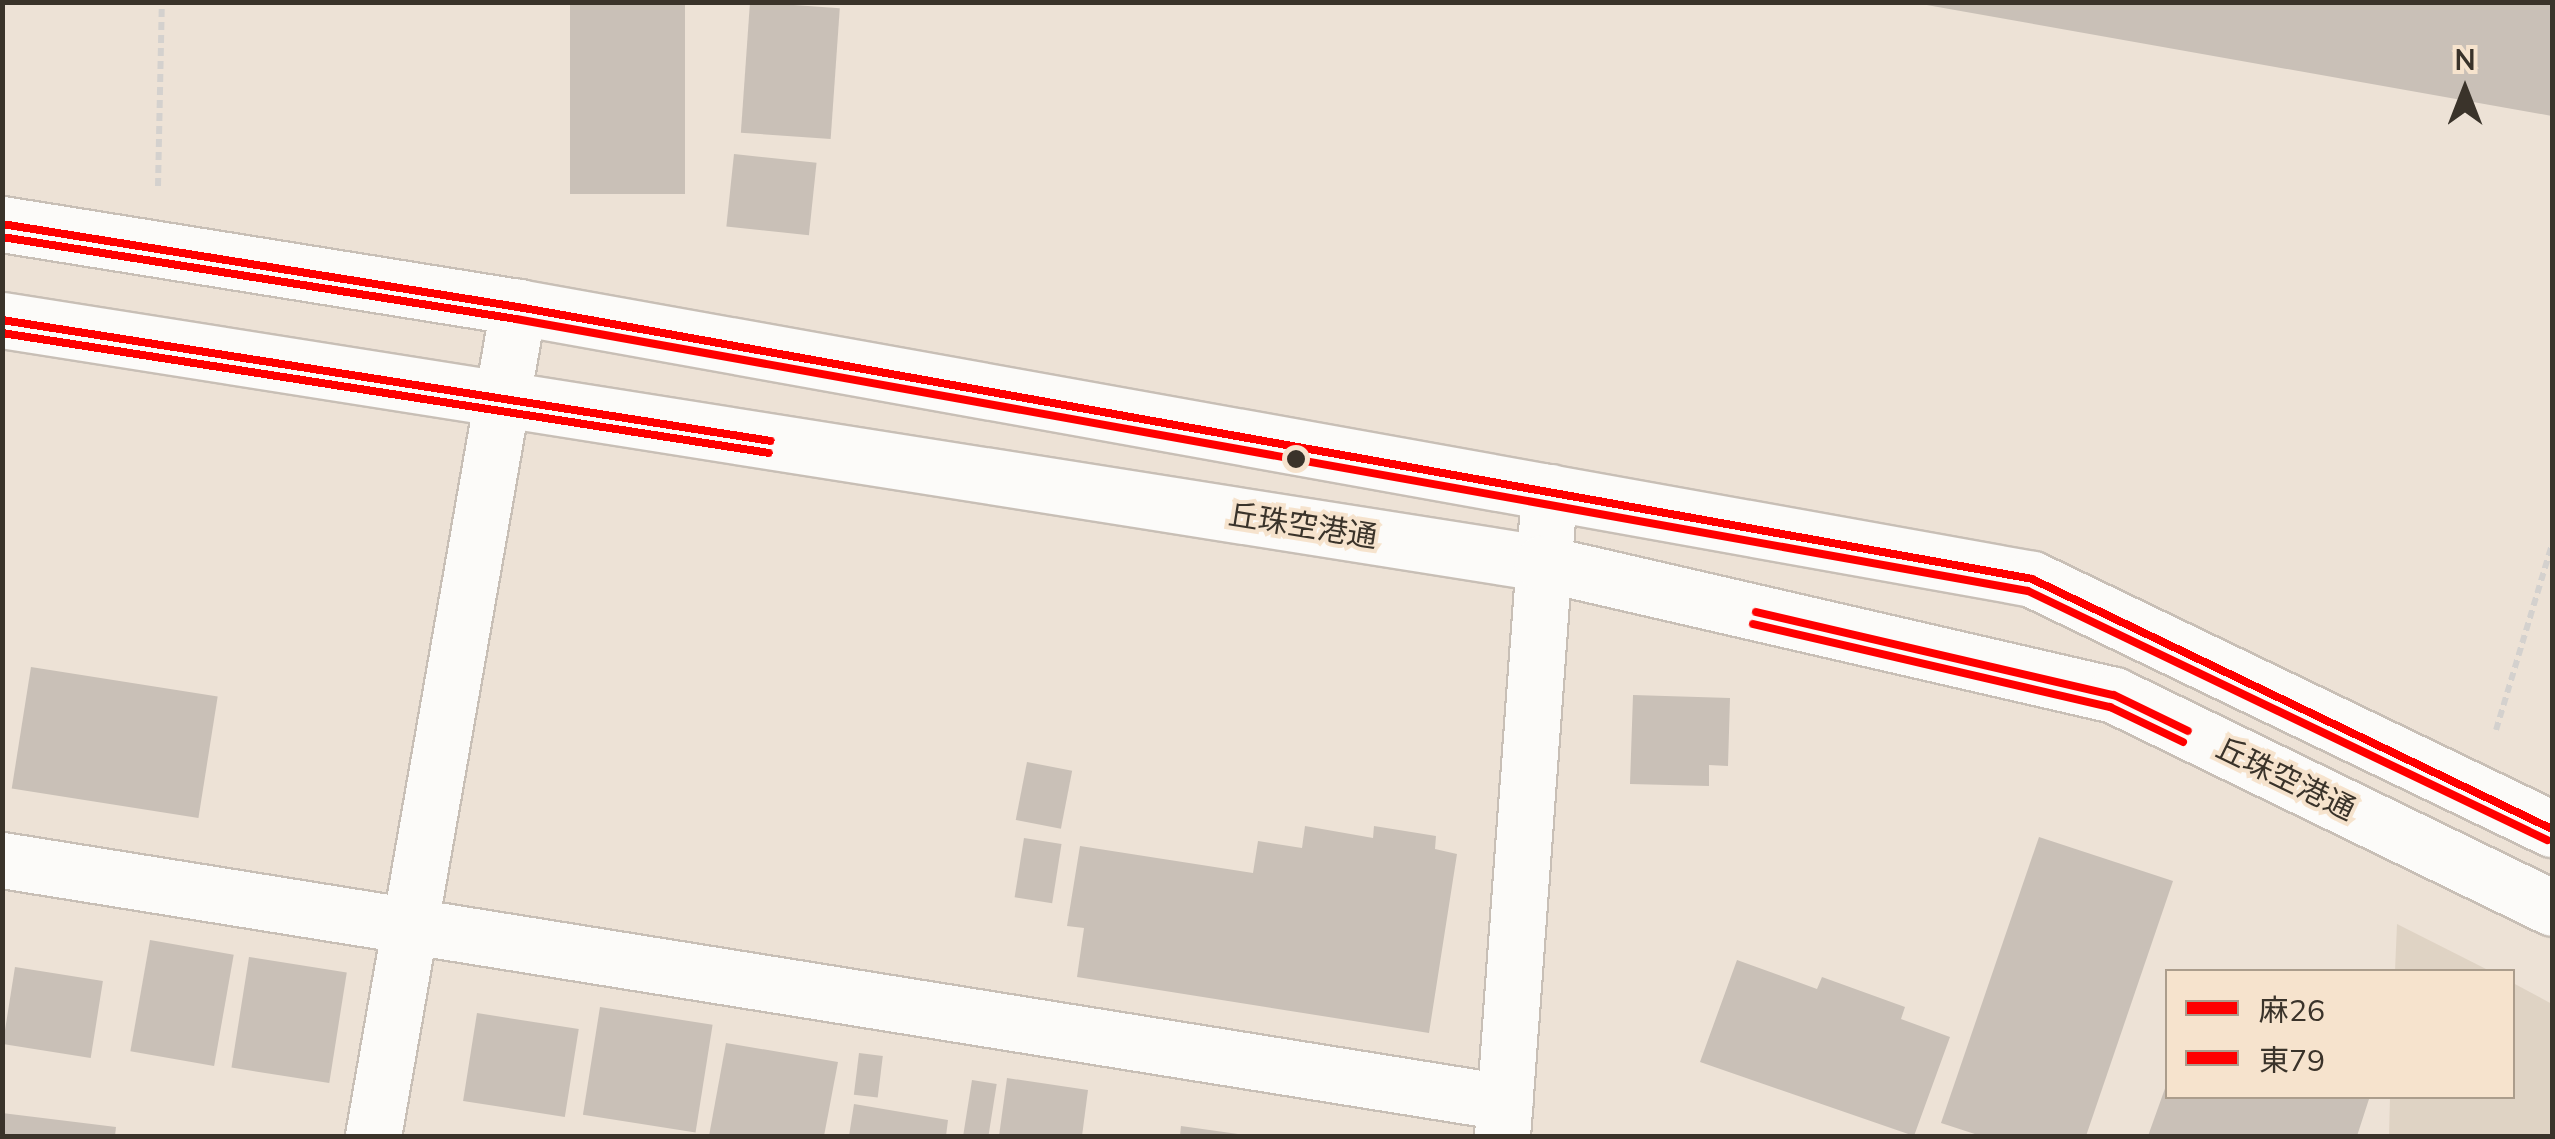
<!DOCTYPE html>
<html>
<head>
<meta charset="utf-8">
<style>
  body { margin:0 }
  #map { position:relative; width:2555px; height:1139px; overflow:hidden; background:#ede2d6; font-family:Mulish,"Noto Sans JP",sans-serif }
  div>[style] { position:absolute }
  .green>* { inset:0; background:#dfd3c4 }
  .building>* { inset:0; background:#c9c0b7; transform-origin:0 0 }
  .path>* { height:6px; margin-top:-3px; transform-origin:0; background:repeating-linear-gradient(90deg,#d4d1ce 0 8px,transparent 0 13px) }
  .roads { filter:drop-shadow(2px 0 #c8bfb6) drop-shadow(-2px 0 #c8bfb6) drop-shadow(0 2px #c8bfb6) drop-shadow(0 -2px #c8bfb6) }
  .minor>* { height:55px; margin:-27.5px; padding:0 27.5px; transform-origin:27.5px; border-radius:27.5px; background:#fcfbf9 }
  .secondary>* { height:55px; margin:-27.5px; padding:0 27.5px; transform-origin:27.5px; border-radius:27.5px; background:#fcfbf9 }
  .bus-1>* { height:8px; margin:-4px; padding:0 4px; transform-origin:4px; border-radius:4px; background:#f00 }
  .bus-2>* { height:8px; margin:-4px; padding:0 4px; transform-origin:4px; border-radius:4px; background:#f00 }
  .dots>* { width:28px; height:28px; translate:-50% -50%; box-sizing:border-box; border:5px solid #f6e3cd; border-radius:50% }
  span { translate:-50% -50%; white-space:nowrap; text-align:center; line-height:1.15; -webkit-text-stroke:8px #f6e3cd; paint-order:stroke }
  .street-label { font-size:30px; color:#3a332a }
  .frame { position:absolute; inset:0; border:5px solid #3a332a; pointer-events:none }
  .legend { position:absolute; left:2165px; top:969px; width:350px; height:130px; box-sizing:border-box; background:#f6e3cd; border:2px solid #ab9d8c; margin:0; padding:12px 18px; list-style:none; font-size:30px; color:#3a332a }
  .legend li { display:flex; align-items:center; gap:20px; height:50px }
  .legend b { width:50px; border:2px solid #ab9d8c }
  .north { position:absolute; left:2415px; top:40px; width:100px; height:100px; -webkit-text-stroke:8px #f6e3cd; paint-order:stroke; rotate:0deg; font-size:28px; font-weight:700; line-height:40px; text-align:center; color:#3a332a }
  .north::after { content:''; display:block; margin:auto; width:35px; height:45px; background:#3a332a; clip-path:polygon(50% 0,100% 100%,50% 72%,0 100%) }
</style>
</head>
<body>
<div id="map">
  <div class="green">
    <div style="clip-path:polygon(2397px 924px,2490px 971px,2395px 971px)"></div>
    <div style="clip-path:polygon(2513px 983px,2552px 1004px,2552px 1136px,2389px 1136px,2390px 1097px,2512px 1096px)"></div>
  </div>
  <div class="building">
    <div style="left:570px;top:2px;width:115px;height:192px"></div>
    <div style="left:750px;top:2px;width:90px;height:131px;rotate:4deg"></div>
    <div style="clip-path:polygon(1921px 2px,2552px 2px,2552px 116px,1921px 4px)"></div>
    <div style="left:734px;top:154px;width:83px;height:73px;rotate:6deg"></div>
    <div style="left:31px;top:667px;width:189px;height:123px;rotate:9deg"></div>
    <div style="clip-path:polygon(1633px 695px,1730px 698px,1728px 766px,1709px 765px,1709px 786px,1630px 784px)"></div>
    <div style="left:1027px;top:762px;width:46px;height:59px;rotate:11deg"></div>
    <div style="clip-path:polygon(1305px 826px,1373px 838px,1374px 826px,1436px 836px,1435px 849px,1457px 854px,1429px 1033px,1077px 977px,1084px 928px,1067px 926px,1080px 846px,1253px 873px,1258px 841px,1302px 848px)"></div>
    <div style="clip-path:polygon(2039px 837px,2173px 881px,2086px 1136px,1981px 1136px,1941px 1123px)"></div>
    <div style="left:1024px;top:838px;width:38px;height:60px;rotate:9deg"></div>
    <div style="left:150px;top:940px;width:85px;height:113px;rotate:10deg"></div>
    <div style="left:249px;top:957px;width:99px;height:112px;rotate:9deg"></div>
    <div style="clip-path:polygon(1737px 960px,1817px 989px,1822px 977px,1905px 1007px,1901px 1019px,1950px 1037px,1914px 1136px,1700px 1062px)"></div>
    <div style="left:15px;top:967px;width:89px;height:78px;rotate:9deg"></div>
    <div style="left:600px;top:1007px;width:114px;height:109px;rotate:9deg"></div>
    <div style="left:477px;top:1013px;width:103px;height:89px;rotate:9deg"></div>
    <div style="clip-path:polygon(726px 1043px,838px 1062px,824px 1136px,709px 1136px)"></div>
    <div style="left:859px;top:1053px;width:24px;height:42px;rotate:7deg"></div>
    <div style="clip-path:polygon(1007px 1078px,1088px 1090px,1082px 1136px,999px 1136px)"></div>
    <div style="left:972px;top:1080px;width:25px;height:57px;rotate:9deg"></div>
    <div style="clip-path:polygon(2168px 1080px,2168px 1096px,2370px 1096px,2357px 1136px,2148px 1136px)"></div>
    <div style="clip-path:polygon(854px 1104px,948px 1120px,946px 1136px,849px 1136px)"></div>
    <div style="clip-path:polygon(2px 1113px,116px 1127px,115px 1136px,2px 1136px)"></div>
    <div style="clip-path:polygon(1181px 1126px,1238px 1134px,1238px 1136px,1180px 1136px)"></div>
  </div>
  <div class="path">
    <div style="left:158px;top:186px;width:184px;rotate:-88.8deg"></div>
    <div style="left:2496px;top:730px;width:193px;rotate:-73.2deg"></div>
  </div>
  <div class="roads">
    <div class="minor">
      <div style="left:2px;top:860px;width:1522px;rotate:9.15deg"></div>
      <div style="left:373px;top:1136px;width:842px;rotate:-80.08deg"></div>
      <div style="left:1502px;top:1136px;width:646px;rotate:-85.83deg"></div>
    </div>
    <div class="secondary">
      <div style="left:2px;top:224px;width:523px;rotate:9.14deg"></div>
      <div style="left:518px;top:307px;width:1538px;rotate:10.18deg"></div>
      <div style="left:2032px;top:579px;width:577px;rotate:25.68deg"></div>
      <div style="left:2px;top:320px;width:1559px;rotate:8.97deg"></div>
      <div style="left:1542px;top:563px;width:587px;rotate:12.99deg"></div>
      <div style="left:2114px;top:695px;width:487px;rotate:25.9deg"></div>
    </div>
  </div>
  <div class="bus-1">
    <div style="left:2px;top:224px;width:523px;rotate:9.14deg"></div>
    <div style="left:518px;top:307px;width:1538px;rotate:10.18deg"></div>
    <div style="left:2032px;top:579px;width:577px;rotate:25.68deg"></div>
    <div style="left:2px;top:320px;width:778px;rotate:8.94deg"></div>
    <div style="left:1756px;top:612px;width:367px;rotate:13.1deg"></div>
    <div style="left:2114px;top:695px;width:82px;rotate:25.9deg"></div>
  </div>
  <div class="bus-2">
    <div style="left:2px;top:237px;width:520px;rotate:9.06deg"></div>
    <div style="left:516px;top:319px;width:1536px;rotate:10.2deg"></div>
    <div style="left:2028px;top:591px;width:576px;rotate:25.63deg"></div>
    <div style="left:2px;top:333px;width:776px;rotate:8.89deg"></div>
    <div style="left:1753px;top:624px;width:367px;rotate:13.1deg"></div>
    <div style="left:2110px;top:707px;width:81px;rotate:25.6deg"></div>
  </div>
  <div class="dots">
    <div style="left:1296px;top:459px;background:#3a332a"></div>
  </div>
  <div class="street-label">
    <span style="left:1303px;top:525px;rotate:9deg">丘珠空港通</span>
    <span style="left:2286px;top:778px;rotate:26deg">丘珠空港通</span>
  </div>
  <div class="frame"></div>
  <ul class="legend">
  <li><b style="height:12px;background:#f00"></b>麻26</li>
  <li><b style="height:12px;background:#f00"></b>東79</li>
  </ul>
  <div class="north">N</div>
</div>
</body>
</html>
